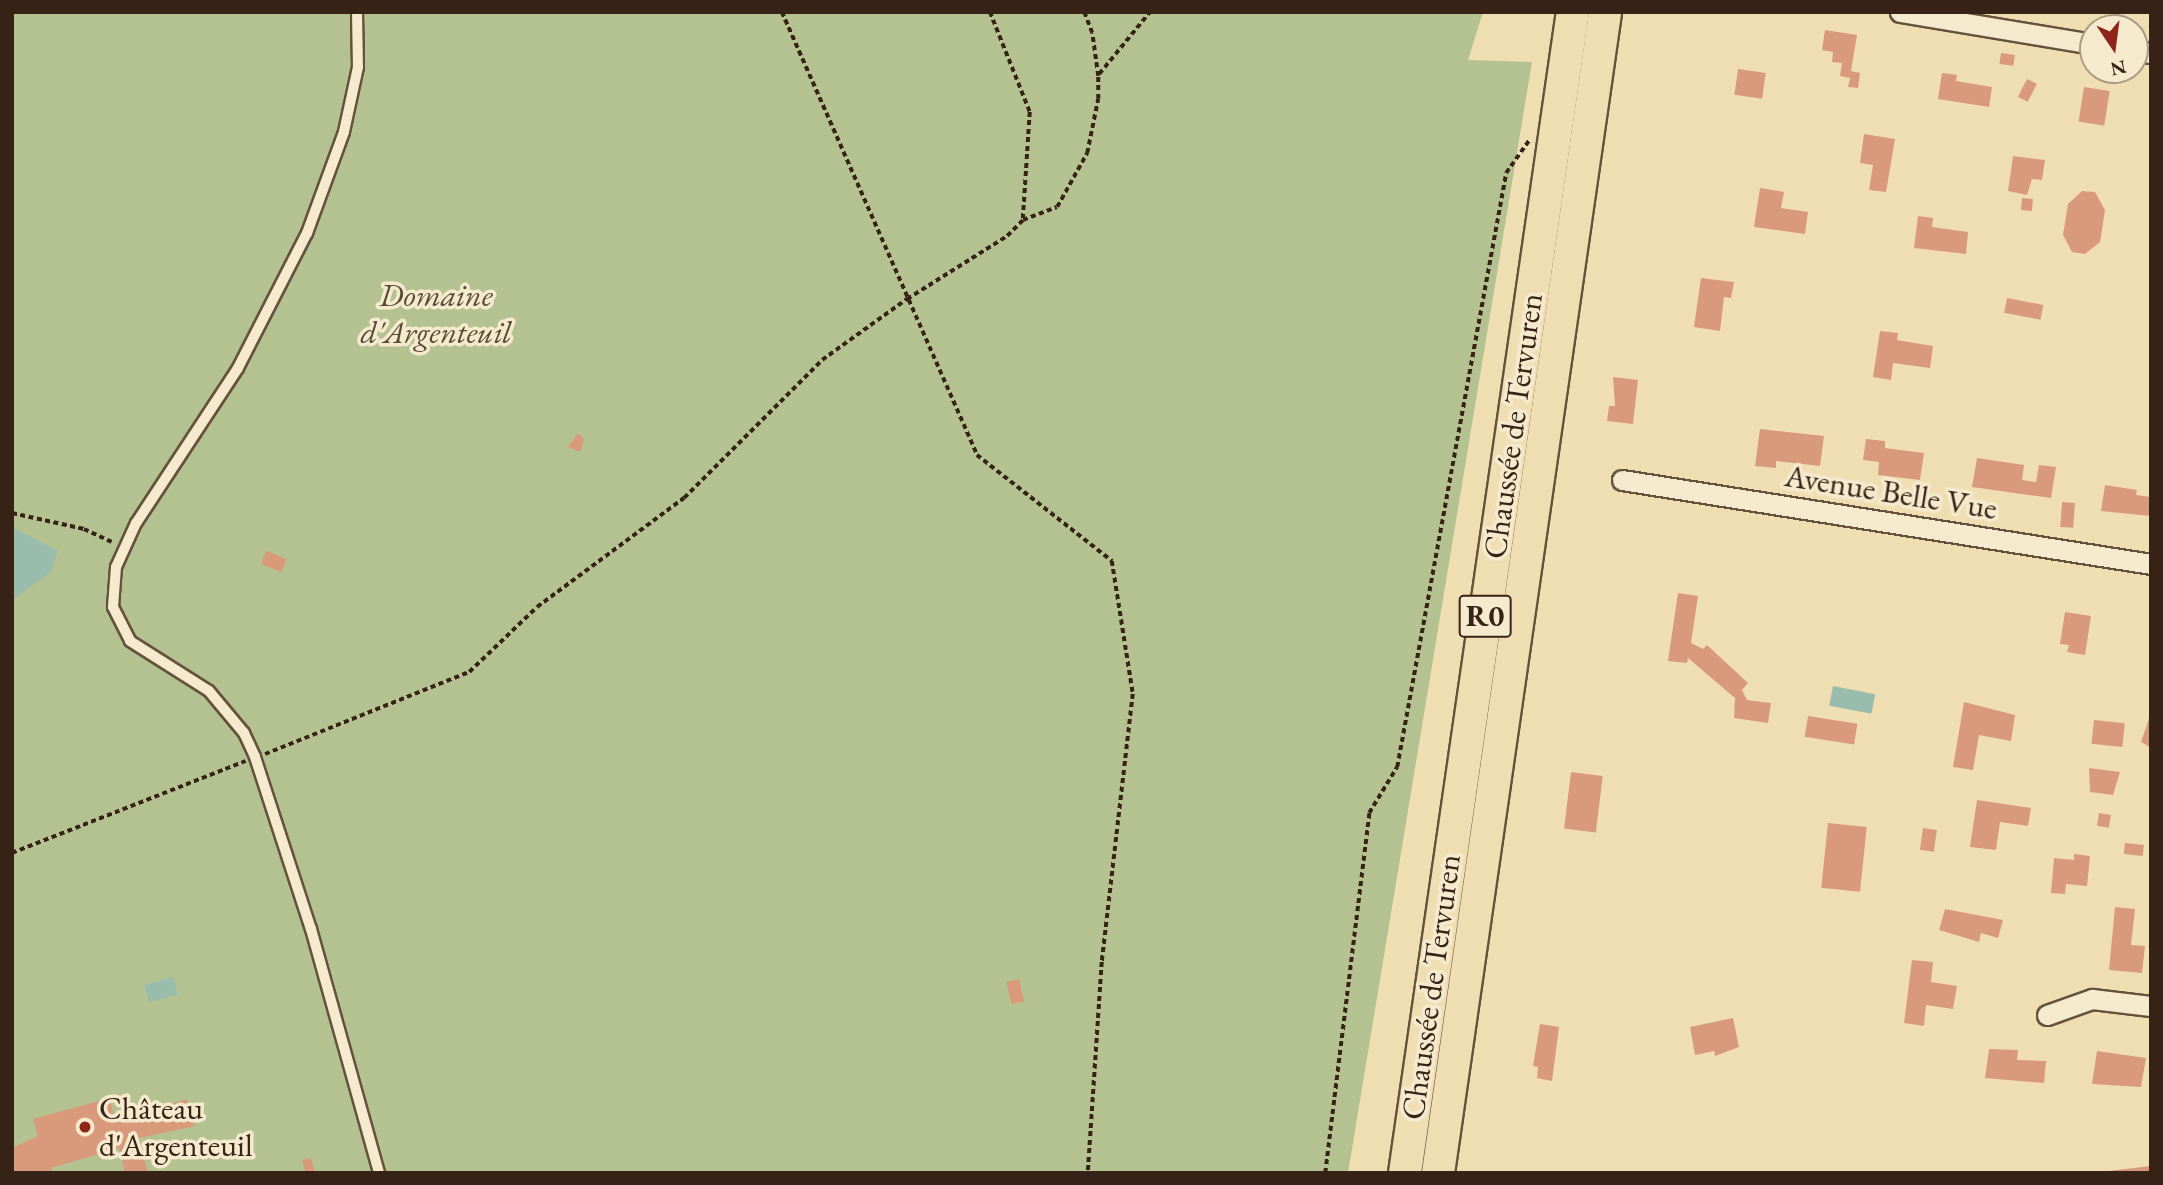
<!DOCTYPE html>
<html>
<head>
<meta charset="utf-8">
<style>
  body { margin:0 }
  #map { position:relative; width:2163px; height:1185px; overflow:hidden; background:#f0deb3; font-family:"EB Garamond",serif }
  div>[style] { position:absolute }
  .green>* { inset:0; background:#b4c291 }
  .water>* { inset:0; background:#9abcad; transform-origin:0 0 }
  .building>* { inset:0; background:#d99a7b; transform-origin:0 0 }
  .path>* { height:3.5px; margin-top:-1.75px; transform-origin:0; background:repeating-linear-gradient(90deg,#362315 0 5px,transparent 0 8.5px) }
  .roads { filter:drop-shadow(2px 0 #64523c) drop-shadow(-2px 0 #64523c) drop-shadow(0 2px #64523c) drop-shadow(0 -2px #64523c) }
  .service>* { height:10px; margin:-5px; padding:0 5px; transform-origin:5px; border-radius:5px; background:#f5eace }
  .minor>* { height:19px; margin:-9.5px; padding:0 9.5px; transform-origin:9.5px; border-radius:9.5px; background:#f5eace }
  .trunk>* { height:32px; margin:-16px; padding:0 16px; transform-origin:16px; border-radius:16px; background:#f0deb3 }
  .dots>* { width:19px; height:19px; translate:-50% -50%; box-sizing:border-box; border:4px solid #f5eace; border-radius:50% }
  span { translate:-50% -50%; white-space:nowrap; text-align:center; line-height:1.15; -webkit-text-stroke:7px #f5eace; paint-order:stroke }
  .shield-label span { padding:2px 5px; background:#f5eace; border:2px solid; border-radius:5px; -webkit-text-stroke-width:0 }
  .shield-label { font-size:30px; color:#362315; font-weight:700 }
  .park-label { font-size:32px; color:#564b34; font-style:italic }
  .street-label { font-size:32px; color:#362315 }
  .poi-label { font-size:32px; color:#362315 }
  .left { translate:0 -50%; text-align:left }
  .frame { position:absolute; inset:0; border:14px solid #362315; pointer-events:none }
  .north { position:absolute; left:2079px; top:14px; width:70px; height:70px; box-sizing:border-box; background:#f5eace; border:2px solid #a99a84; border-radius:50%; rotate:167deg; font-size:19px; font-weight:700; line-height:28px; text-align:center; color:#362315 }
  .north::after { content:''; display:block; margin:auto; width:24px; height:32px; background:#8f2418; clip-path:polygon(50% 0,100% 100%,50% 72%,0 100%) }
</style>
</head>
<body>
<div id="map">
  <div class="green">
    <div style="clip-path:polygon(12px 12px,1483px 12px,1468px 60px,1532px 62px,1348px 1173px,12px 1173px)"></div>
  </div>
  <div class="water">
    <div style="clip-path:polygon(12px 527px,58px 551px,51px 572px,12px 600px)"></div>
    <div style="left:1833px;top:686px;width:43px;height:20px;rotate:11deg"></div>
    <div style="left:173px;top:977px;width:18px;height:30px;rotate:74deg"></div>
  </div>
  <div class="building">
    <div style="clip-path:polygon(1825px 30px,1857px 35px,1851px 71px,1860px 73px,1858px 88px,1848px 87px,1850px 78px,1840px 76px,1842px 63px,1832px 62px,1833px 52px,1822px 50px)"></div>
    <div style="left:2001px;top:53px;width:14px;height:11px;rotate:8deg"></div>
    <div style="left:1738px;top:69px;width:28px;height:26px;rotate:8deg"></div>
    <div style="clip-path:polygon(1942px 73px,1957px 75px,1956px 81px,1992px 87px,1989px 107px,1938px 99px)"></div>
    <div style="left:2027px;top:79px;width:11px;height:20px;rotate:27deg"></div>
    <div style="left:2084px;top:87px;width:26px;height:35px;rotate:9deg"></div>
    <div style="clip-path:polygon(1864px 134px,1895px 139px,1886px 192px,1869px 190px,1873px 165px,1860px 163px)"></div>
    <div style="clip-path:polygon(2013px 156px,2045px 160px,2042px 180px,2032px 179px,2027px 195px,2008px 191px)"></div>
    <div style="clip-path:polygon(1760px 188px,1784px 192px,1781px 208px,1808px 212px,1805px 234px,1754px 227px)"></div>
    <div style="clip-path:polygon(2082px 191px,2095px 192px,2105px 210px,2100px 242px,2085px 254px,2072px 252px,2063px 235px,2068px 204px)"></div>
    <div style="left:2022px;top:198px;width:11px;height:12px;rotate:5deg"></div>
    <div style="clip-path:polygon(1918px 216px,1933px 218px,1932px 227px,1968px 232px,1966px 254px,1914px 248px)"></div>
    <div style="clip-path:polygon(1701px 278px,1734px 282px,1731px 298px,1724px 297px,1720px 331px,1694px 327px)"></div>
    <div style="left:2007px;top:298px;width:37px;height:15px;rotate:11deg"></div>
    <div style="clip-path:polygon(1880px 331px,1898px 333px,1897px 340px,1933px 346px,1930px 368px,1893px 363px,1891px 380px,1873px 377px)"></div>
    <div style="clip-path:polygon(1613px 377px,1638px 380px,1633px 424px,1607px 421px,1609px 406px,1615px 406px)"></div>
    <div style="clip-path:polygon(1760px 429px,1824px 436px,1820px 466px,1776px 461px,1776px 468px,1755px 466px)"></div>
    <div style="clip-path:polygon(578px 433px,584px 439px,580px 452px,568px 447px)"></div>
    <div style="clip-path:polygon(1866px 439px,1885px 441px,1885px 448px,1924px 453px,1920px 480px,1878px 475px,1879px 462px,1863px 460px)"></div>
    <div style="clip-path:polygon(1977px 458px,2024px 465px,2022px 480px,2036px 482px,2039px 465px,2056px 467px,2051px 498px,1972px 487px)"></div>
    <div style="clip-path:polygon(2105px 485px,2137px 490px,2136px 495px,2151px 497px,2150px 516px,2101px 511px)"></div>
    <div style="left:2062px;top:502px;width:13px;height:25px;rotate:4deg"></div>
    <div style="left:266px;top:551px;width:22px;height:14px;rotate:21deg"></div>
    <div style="clip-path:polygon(1678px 593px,1698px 596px,1691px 643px,1703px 649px,1707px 645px,1748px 683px,1742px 690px,1747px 700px,1771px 703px,1768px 723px,1734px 718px,1735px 698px,1688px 658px,1687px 663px,1668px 661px)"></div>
    <div style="clip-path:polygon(2065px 612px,2091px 616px,2085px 655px,2067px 652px,2069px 645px,2060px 644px)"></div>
    <div style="clip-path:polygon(1964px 702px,2015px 715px,2011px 741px,1979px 735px,1973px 770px,1953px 767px)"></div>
    <div style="clip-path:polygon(2151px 713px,2151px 748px,2141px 742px)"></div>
    <div style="left:1808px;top:716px;width:50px;height:21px;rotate:9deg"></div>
    <div style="left:2094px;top:720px;width:31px;height:24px;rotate:6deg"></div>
    <div style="clip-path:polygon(2089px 768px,2120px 772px,2113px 795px,2090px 792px)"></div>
    <div style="left:1571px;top:772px;width:32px;height:57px;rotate:7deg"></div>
    <div style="clip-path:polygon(1977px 800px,2031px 808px,2028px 826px,2000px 822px,1996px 850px,1970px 847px)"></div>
    <div style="left:2099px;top:813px;width:12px;height:13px;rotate:9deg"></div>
    <div style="left:1828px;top:823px;width:39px;height:65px;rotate:6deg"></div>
    <div style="left:1923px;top:828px;width:14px;height:22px;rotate:8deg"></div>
    <div style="left:2125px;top:843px;width:19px;height:11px;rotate:6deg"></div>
    <div style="clip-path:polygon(2074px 854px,2090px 856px,2087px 886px,2066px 884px,2065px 894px,2051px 893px,2054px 858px,2074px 860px)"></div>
    <div style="clip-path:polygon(2115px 907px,2135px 909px,2131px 945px,2145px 946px,2142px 973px,2109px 970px)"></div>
    <div style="clip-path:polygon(1945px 909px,2003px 920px,1998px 938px,1981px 933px,1979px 942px,1939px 930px)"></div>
    <div style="clip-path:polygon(1912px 960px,1933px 962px,1931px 982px,1957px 986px,1953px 1009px,1926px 1005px,1924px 1026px,1904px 1023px)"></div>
    <div style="left:1019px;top:979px;width:23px;height:13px;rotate:77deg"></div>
    <div style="clip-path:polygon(1733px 1018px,1739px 1047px,1715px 1056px,1714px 1051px,1695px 1055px,1690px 1027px)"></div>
    <div style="clip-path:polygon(1540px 1024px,1559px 1027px,1552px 1081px,1537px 1078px,1538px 1067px,1533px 1066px)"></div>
    <div style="clip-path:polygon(1989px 1049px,2018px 1050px,2017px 1060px,2046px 1061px,2044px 1083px,1985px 1078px)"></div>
    <div style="clip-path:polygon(2097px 1051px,2146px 1058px,2141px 1087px,2092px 1084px)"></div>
    <div style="clip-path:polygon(109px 1098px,114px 1116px,131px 1111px,133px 1117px,187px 1099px,195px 1126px,139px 1138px,148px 1173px,125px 1173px,119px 1148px,51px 1168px,53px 1173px,12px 1173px,12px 1148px,38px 1136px,33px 1119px)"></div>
    <div style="clip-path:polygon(311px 1158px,315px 1173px,306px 1173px,302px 1160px)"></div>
    <div style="clip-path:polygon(2151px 1166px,2151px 1173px,2108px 1173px,2108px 1171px)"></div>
  </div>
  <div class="path">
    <div style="left:782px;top:12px;width:484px;rotate:66.2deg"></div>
    <div style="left:977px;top:455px;width:172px;rotate:38.1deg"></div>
    <div style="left:1112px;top:561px;width:135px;rotate:81deg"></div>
    <div style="left:1133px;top:694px;width:270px;rotate:96.6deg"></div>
    <div style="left:1102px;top:962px;width:211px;rotate:93.8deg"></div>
    <div style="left:990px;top:12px;width:108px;rotate:68.2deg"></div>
    <div style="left:1030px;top:112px;width:108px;rotate:93.7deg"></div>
    <div style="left:1023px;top:220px;width:36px;rotate:-21deg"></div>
    <div style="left:1057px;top:207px;width:62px;rotate:-60.9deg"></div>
    <div style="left:1087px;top:153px;width:55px;rotate:-78.5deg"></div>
    <div style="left:1098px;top:99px;width:23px;rotate:-90deg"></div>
    <div style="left:1098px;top:76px;width:43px;rotate:-97.9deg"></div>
    <div style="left:1092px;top:33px;width:22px;rotate:-111deg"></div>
    <div style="left:1099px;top:74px;width:80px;rotate:-50.6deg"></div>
    <div style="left:12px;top:513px;width:74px;rotate:12.5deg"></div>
    <div style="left:84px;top:529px;width:33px;rotate:25deg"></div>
    <div style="left:265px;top:754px;width:220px;rotate:-21.9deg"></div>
    <div style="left:469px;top:672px;width:94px;rotate:-43.7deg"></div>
    <div style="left:537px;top:607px;width:183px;rotate:-36.6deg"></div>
    <div style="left:684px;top:498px;width:195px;rotate:-45deg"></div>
    <div style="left:822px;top:360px;width:105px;rotate:-35.7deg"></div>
    <div style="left:907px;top:299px;width:118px;rotate:-32.2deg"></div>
    <div style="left:1007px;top:236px;width:23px;rotate:-45deg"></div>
    <div style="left:12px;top:853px;width:251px;rotate:-21.5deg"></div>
    <div style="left:1325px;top:1173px;width:363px;rotate:-83deg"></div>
    <div style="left:1369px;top:813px;width:54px;rotate:-58.7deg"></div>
    <div style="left:1397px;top:767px;width:604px;rotate:-79.6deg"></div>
    <div style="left:1506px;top:173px;width:42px;rotate:-54.8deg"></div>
  </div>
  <div class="roads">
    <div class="service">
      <div style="left:357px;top:12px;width:55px;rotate:89deg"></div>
      <div style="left:358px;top:67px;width:66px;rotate:102.2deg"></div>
      <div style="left:344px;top:132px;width:108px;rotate:110.1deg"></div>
      <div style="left:307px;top:233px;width:152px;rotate:117.1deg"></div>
      <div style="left:238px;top:368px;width:186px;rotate:123.3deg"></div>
      <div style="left:136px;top:523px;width:48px;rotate:114.4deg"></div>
      <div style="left:116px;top:567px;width:40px;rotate:94.3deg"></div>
      <div style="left:113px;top:607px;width:38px;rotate:63deg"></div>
      <div style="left:130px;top:641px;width:93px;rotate:32.3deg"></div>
      <div style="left:209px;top:691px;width:55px;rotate:50.2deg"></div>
      <div style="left:244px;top:733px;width:26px;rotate:65deg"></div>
      <div style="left:255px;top:757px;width:181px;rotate:72deg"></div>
      <div style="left:311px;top:929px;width:253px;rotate:74.4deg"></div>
    </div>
    <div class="minor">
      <div style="left:1900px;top:12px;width:196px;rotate:9.4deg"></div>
      <div style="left:2135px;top:50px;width:16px;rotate:11deg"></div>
      <div style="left:1622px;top:480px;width:536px;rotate:9.02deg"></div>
      <div style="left:2047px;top:1015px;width:48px;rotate:-19.6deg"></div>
      <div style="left:2092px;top:999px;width:59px;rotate:6.8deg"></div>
    </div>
    <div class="trunk">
      <div style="left:1405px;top:1173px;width:1173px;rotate:-81.77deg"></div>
      <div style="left:1438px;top:1173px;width:1173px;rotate:-81.81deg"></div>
    </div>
  </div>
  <div class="dots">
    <div style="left:85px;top:1127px;background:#8f2418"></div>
  </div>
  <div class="shield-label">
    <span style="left:1485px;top:616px">R0</span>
  </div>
  <div class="park-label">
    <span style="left:436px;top:314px">Domaine<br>d'Argenteuil</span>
  </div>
  <div class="street-label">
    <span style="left:1513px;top:426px;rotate:-82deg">Chaussée de Tervuren</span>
    <span style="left:1891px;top:492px;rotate:9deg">Avenue Belle Vue</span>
    <span style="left:1431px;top:987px;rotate:-82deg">Chaussée de Tervuren</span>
  </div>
  <div class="poi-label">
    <span class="left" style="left:99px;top:1127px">Château<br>d'Argenteuil</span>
  </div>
  <div class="frame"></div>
  <div class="north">N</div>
</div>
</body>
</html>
